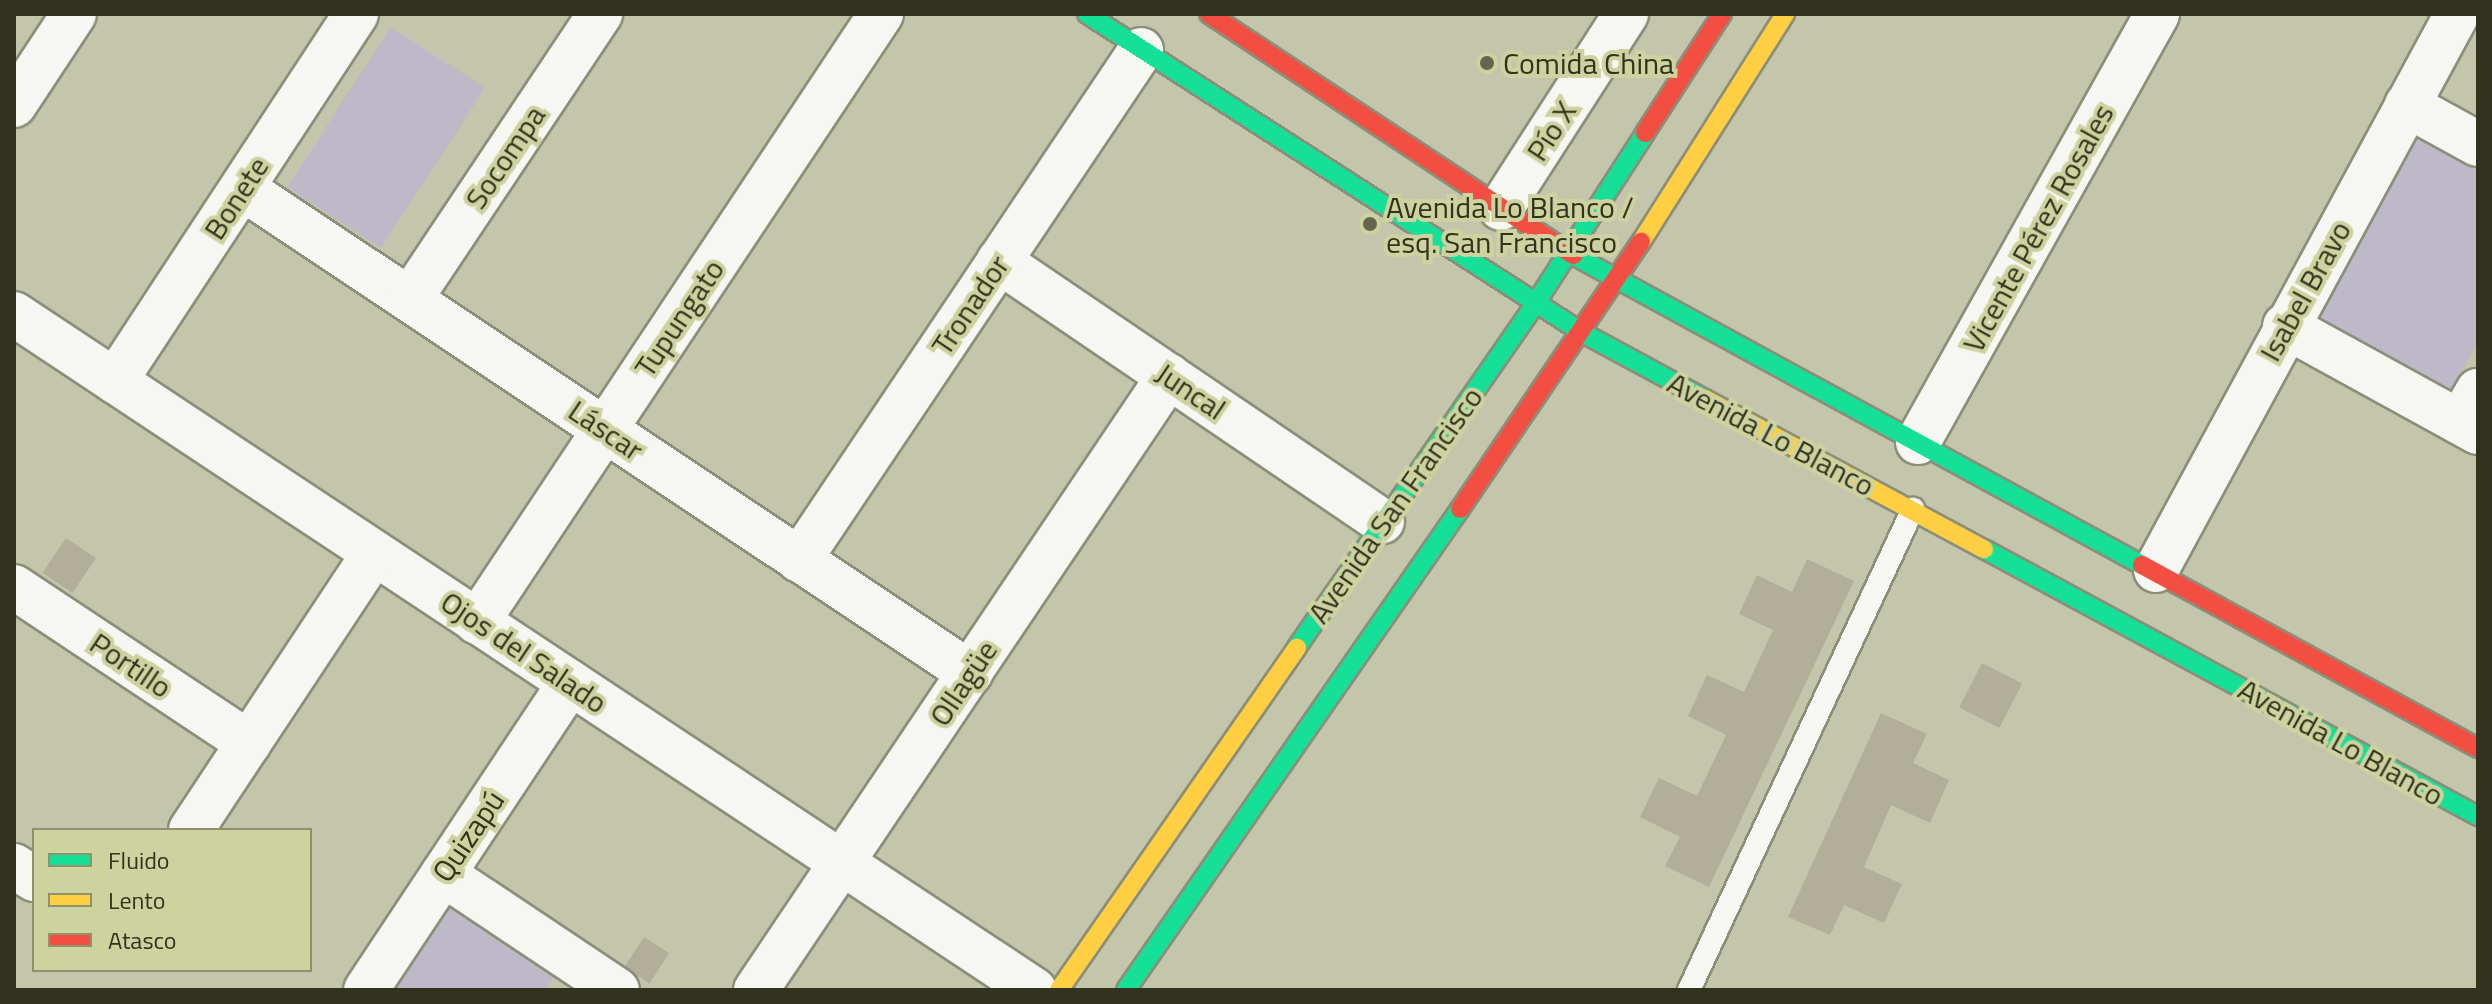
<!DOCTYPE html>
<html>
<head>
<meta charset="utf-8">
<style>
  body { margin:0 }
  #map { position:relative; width:2492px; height:1004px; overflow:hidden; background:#c4c6ab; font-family:"Titillium Web",sans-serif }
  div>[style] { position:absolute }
  .green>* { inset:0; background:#bdb9c8; transform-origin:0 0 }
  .building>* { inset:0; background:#b1af99; transform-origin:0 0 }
  .roads { filter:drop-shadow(2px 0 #8c8e79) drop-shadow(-2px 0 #8c8e79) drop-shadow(0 2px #8c8e79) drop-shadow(0 -2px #8c8e79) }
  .lane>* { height:22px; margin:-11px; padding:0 11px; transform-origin:11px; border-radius:11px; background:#f6f6f2 }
  .street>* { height:44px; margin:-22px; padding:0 22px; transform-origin:22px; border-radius:22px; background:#f6f6f2 }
  .fast>* { height:18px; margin:-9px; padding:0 9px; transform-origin:9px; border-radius:9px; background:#16e098 }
  .slow>* { height:18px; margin:-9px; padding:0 9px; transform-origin:9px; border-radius:9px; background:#ffcf43 }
  .jam>* { height:18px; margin:-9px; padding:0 9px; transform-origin:9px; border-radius:9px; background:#f24e42 }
  .dots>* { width:22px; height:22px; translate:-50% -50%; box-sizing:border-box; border:4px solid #cdd29f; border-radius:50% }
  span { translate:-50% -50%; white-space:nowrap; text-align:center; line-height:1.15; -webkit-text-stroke:8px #cdd29f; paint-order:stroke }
  .poi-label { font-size:30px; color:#31331f }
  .left { translate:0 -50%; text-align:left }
  .street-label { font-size:30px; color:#31331f }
  .frame { position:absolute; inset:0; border:16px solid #31331f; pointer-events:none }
  .legend { position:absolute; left:32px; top:828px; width:280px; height:144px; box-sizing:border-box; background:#cdd29f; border:2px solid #8f926c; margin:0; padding:10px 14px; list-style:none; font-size:24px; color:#31331f }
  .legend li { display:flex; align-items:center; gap:16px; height:40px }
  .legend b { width:40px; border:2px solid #8f926c }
</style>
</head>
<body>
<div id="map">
  <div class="green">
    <div style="left:391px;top:27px;width:112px;height:191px;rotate:33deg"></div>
    <div style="clip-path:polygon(2411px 129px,2478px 167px,2478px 342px,2449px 394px,2307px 314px)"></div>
    <div style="clip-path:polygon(445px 897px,558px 972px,545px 990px,382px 990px)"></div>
  </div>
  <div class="building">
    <div style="left:66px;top:538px;width:36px;height:42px;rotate:34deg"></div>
    <div style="clip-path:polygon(1807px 559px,1854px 581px,1709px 887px,1665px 866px,1680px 837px,1640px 817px,1659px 778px,1697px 796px,1726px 735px,1688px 716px,1707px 675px,1744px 692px,1773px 630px,1739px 614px,1757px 575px,1792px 592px)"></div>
    <div style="left:1982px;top:663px;width:45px;height:50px;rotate:27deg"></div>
    <div style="clip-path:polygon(1881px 713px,1927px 734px,1913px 763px,1949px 780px,1930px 823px,1891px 805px,1864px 867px,1902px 884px,1884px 923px,1844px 905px,1830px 935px,1788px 917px)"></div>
    <div style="left:644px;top:937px;width:30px;height:36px;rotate:33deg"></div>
  </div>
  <div class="roads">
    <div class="lane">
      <div style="left:1689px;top:990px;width:531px;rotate:-65.03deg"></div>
    </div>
    <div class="street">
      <div style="left:14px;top:105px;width:109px;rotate:-56.6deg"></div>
      <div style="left:2407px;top:105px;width:81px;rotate:28.8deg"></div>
      <div style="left:242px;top:188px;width:875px;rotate:33.67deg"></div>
      <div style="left:1501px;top:208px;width:231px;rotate:-57.2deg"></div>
      <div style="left:999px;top:261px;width:463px;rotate:34.2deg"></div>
      <div style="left:410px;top:299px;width:343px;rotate:-56.3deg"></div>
      <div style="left:14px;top:314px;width:1224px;rotate:33.53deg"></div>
      <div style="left:2285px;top:326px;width:220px;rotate:28.8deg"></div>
      <div style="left:115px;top:381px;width:439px;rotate:-56.7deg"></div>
      <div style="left:2460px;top:422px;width:36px;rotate:-60deg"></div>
      <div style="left:1918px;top:442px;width:490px;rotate:-60.8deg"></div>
      <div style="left:799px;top:560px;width:614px;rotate:-56.15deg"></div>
      <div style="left:2156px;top:570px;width:632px;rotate:-61.57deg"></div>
      <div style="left:14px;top:587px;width:282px;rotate:33.6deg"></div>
      <div style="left:477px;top:622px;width:730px;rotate:-56.4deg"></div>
      <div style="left:191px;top:830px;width:332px;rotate:-56.5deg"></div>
      <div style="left:14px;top:866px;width:24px;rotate:33deg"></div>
      <div style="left:443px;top:874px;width:209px;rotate:33.7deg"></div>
      <div style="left:366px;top:990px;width:369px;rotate:-56.4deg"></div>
      <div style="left:756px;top:990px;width:740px;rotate:-56.07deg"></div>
    </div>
    <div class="fast">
      <div style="left:1087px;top:14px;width:590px;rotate:32.75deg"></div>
      <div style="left:1583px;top:333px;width:139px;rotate:28.4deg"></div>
      <div style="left:1573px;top:255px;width:648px;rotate:28.58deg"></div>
      <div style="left:1984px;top:549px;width:562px;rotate:28.39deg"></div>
      <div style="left:1297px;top:647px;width:417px;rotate:-55.2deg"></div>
      <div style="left:1535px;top:304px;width:203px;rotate:-57.2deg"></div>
      <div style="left:1126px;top:990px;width:586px;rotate:-55.22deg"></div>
    </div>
    <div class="slow">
      <div style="left:1641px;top:242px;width:270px;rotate:-57.7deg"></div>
      <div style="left:1705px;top:399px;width:317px;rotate:28.3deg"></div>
      <div style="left:1059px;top:990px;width:417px;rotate:-55.2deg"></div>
    </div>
    <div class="jam">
      <div style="left:1209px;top:14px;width:437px;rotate:33.5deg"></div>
      <div style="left:1645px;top:133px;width:142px;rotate:-57.1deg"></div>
      <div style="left:1460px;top:509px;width:323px;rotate:-55.9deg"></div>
      <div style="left:2142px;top:565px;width:383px;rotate:28.6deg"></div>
    </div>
  </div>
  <div class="dots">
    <div style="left:1487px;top:63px;background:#646650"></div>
    <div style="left:1370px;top:224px;background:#646650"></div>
  </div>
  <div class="poi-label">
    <span class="left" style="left:1503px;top:63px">Comida China</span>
    <span class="left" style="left:1386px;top:224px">Avenida Lo Blanco /<br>esq. San Francisco</span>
  </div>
  <div class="street-label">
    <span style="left:1551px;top:131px;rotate:-57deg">Pío X</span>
    <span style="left:505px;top:157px;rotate:-56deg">Socompa</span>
    <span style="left:236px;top:198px;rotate:-57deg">Bonete</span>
    <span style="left:2038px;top:228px;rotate:-61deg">Vicente Pérez Rosales</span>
    <span style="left:2305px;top:291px;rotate:-61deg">Isabel Bravo</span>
    <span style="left:970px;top:305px;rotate:-56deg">Tronador</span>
    <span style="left:679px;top:318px;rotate:-56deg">Tupungato</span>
    <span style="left:1191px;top:391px;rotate:34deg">Juncal</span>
    <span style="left:606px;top:430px;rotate:34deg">Láscar</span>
    <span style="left:1771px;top:434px;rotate:28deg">Avenida Lo Blanco</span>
    <span style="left:1395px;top:505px;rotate:-55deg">Avenida San Francisco</span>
    <span style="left:524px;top:652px;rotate:34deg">Ojos del Salado</span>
    <span style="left:131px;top:665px;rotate:34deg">Portillo</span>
    <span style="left:963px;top:683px;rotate:-56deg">Ollagüe</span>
    <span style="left:2341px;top:742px;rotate:29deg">Avenida Lo Blanco</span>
    <span style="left:468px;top:836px;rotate:-56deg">Quizapú</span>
  </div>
  <div class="frame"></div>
  <ul class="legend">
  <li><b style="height:10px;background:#16e098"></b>Fluido</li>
  <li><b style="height:10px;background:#ffcf43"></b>Lento</li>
  <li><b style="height:10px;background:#f24e42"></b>Atasco</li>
  </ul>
</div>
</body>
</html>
